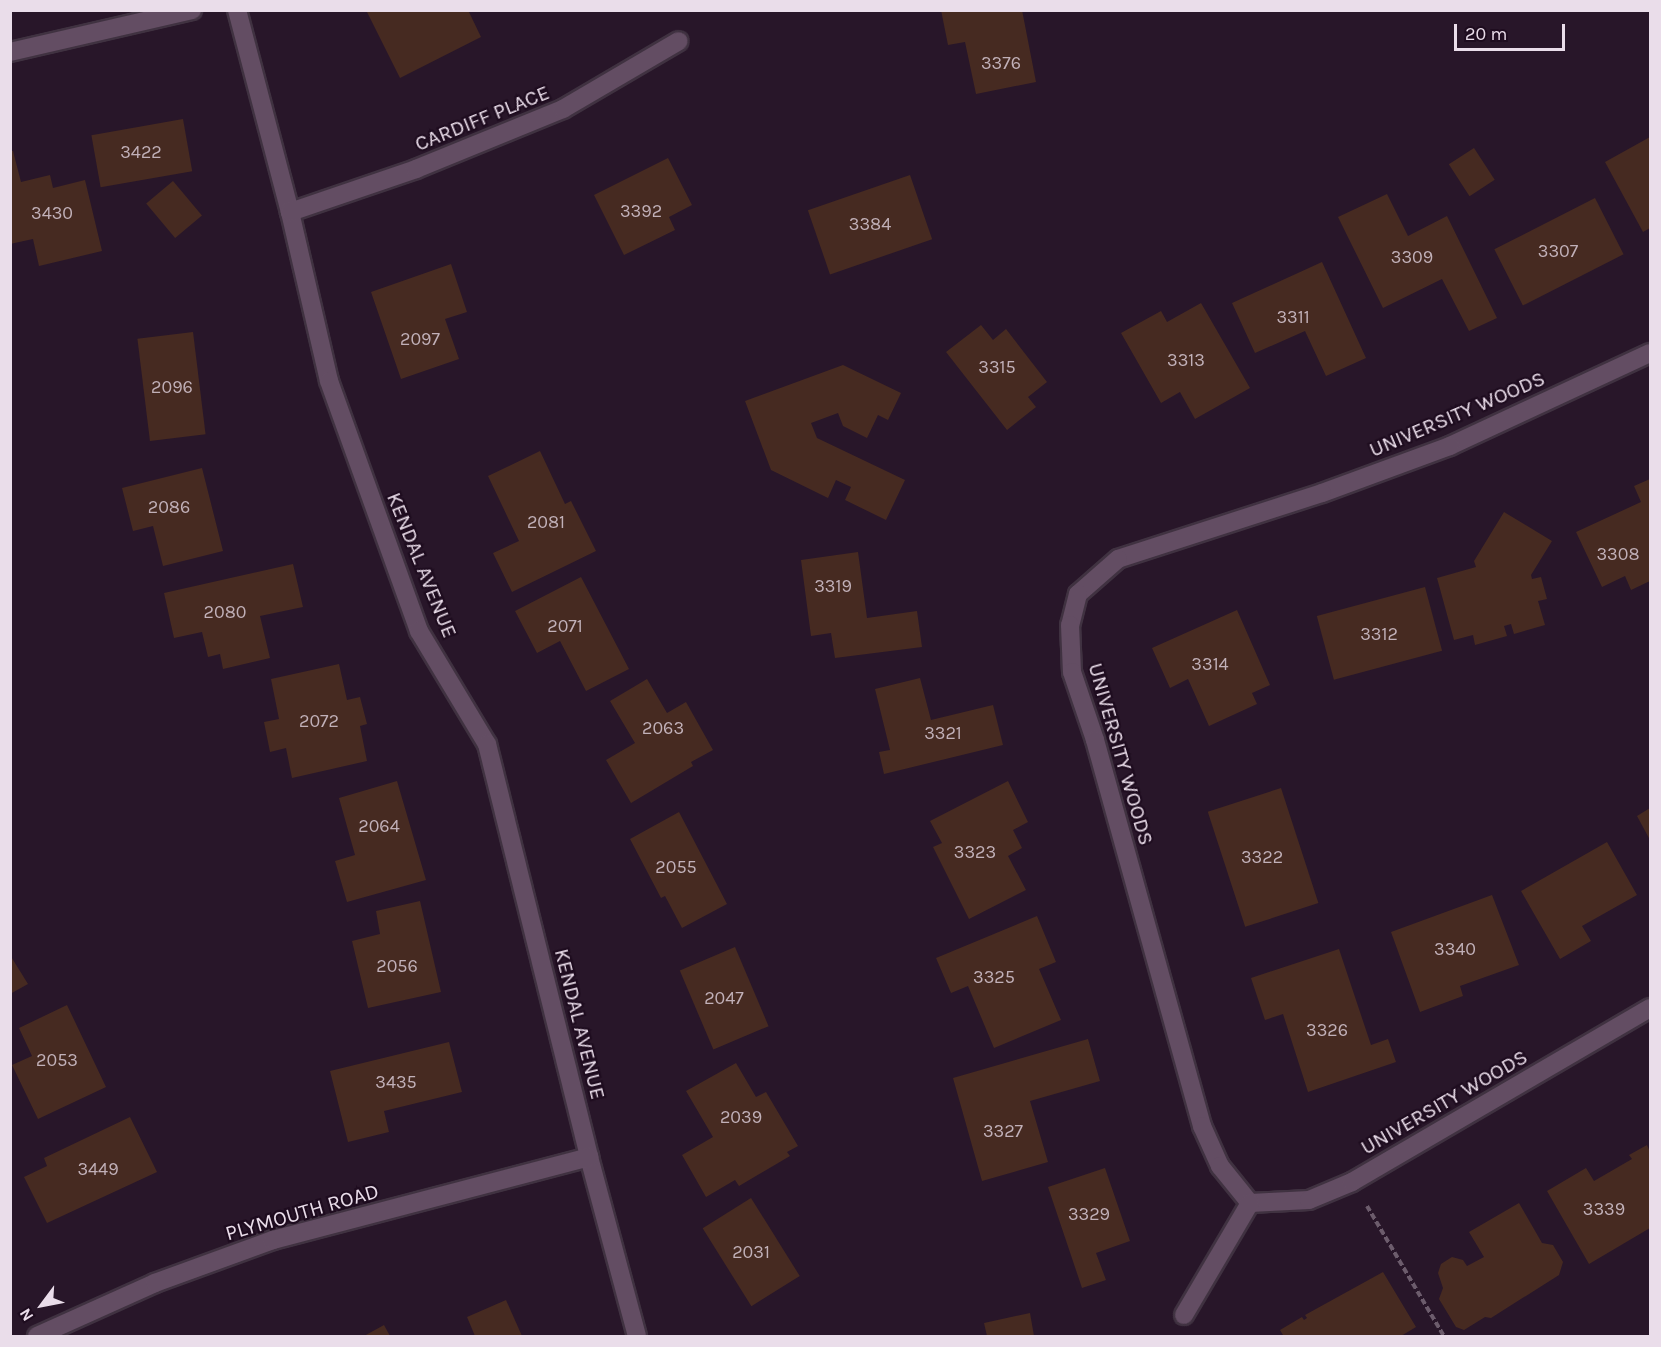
<!DOCTYPE html>
<html>
<head>
<meta charset="utf-8">
<style>
  body { margin:0 }
  #map { position:relative; width:1661px; height:1347px; overflow:hidden; background:#281629; font-family:Karla,sans-serif }
  div>[style] { position:absolute }
  .building>* { inset:0; background:#462a21; transform-origin:0 0 }
  .path>* { height:4px; margin-top:-2px; transform-origin:0; background:repeating-linear-gradient(90deg,#6c5c6c 0 6px,transparent 0 9px) }
  .roads { filter:drop-shadow(2px 0 #403241) drop-shadow(-2px 0 #403241) drop-shadow(0 2px #403241) drop-shadow(0 -2px #403241) }
  .street>* { height:18px; margin:-9px; padding:0 9px; transform-origin:9px; border-radius:9px; background:#634d63 }
  span { translate:-50% -50%; white-space:nowrap; text-align:center; line-height:1.15; -webkit-text-stroke:4.5px #1e0c1f; paint-order:stroke }
  .number-label { font-size:18px; color:#c1b0b8 }
  .number-label span { -webkit-text-stroke-width:0 }
  .street-label { font-size:21px; color:#eaddea }
  .frame { position:absolute; inset:0; border:12px solid #eaddea; pointer-events:none }
  .north { position:absolute; left:12px; top:1275px; width:60px; height:60px; -webkit-text-stroke:4px #1e0c1f; paint-order:stroke; rotate:238deg; font-size:16px; font-weight:700; line-height:24px; text-align:center; color:#eaddea }
  .north::after { content:''; display:block; margin:auto; width:21px; height:27px; background:#eaddea; clip-path:polygon(50% 0,100% 100%,50% 72%,0 100%) }
  .scale { position:absolute; left:1454px; top:24px; width:111px; height:27px; box-sizing:border-box; border:3px solid #eaddea; border-top:0; padding-left:8px; font-size:18px; line-height:21px; white-space:nowrap; color:#eaddea; -webkit-text-stroke:4px #1e0c1f; paint-order:stroke }
</style>
</head>
<body>
<div id="map">
  <div class="building">
    <div style="clip-path:polygon(366px 10px,468px 10px,481px 37px,400px 78px)"></div>
    <div style="clip-path:polygon(941px 10px,1022px 10px,1036px 82px,976px 94px,965px 42px,948px 45px)"></div>
    <div style="left:183px;top:119px;width:53px;height:93px;rotate:80deg"></div>
    <div style="clip-path:polygon(1650px 137px,1650px 228px,1643px 232px,1605px 162px)"></div>
    <div style="left:1474px;top:148px;width:38px;height:30px;rotate:57deg"></div>
    <div style="clip-path:polygon(10px 151px,13px 151px,21px 182px,50px 175px,53px 188px,85px 180px,102px 251px,39px 266px,33px 239px,10px 244px)"></div>
    <div style="clip-path:polygon(668px 158px,692px 205px,669px 217px,675px 230px,624px 255px,594px 195px)"></div>
    <div style="left:910px;top:175px;width:68px;height:108px;rotate:71deg"></div>
    <div style="left:173px;top:181px;width:45px;height:35px;rotate:50deg"></div>
    <div style="clip-path:polygon(1387px 194px,1408px 236px,1447px 216px,1497px 318px,1469px 331px,1442px 279px,1383px 308px,1338px 217px)"></div>
    <div style="left:1595px;top:198px;width:63px;height:113px;rotate:63deg"></div>
    <div style="clip-path:polygon(1322px 262px,1366px 358px,1326px 376px,1305px 331px,1255px 353px,1232px 303px)"></div>
    <div style="clip-path:polygon(451px 264px,467px 312px,445px 319px,459px 359px,401px 379px,371px 292px)"></div>
    <div style="clip-path:polygon(1201px 303px,1250px 388px,1195px 419px,1180px 392px,1161px 403px,1121px 333px,1161px 311px,1167px 322px)"></div>
    <div style="clip-path:polygon(981px 325px,993px 340px,1006px 329px,1047px 382px,1028px 397px,1036px 407px,1007px 430px,946px 352px)"></div>
    <div style="left:193px;top:332px;width:103px;height:56px;rotate:83deg"></div>
    <div style="clip-path:polygon(843px 365px,901px 393px,888px 420px,878px 415px,867px 438px,843px 426px,838px 413px,811px 423px,817px 438px,905px 480px,886px 520px,845px 500px,851px 487px,836px 480px,828px 498px,771px 470px,745px 401px)"></div>
    <div style="clip-path:polygon(540px 451px,565px 504px,571px 501px,596px 551px,512px 592px,493px 553px,519px 541px,488px 476px)"></div>
    <div style="clip-path:polygon(202px 468px,223px 551px,163px 566px,153px 526px,133px 531px,122px 488px)"></div>
    <div style="clip-path:polygon(1650px 479px,1650px 581px,1631px 590px,1625px 576px,1602px 587px,1576px 532px,1641px 502px,1634px 486px)"></div>
    <div style="clip-path:polygon(1504px 512px,1552px 541px,1531px 575px,1532px 579px,1541px 577px,1547px 599px,1538px 601px,1545px 625px,1514px 634px,1511px 624px,1504px 626px,1507px 636px,1475px 645px,1473px 635px,1454px 640px,1437px 578px,1476px 567px,1474px 561px)"></div>
    <div style="clip-path:polygon(858px 552px,867px 618px,917px 611px,922px 647px,835px 658px,831px 633px,811px 636px,801px 560px)"></div>
    <div style="clip-path:polygon(293px 564px,303px 607px,260px 616px,270px 658px,223px 669px,220px 654px,208px 657px,202px 632px,174px 638px,164px 593px)"></div>
    <div style="clip-path:polygon(581px 577px,629px 669px,586px 691px,560px 641px,537px 653px,515px 611px)"></div>
    <div style="left:1425px;top:587px;width:66px;height:112px;rotate:75deg"></div>
    <div style="clip-path:polygon(1237px 610px,1270px 685px,1252px 693px,1257px 704px,1209px 726px,1188px 679px,1170px 688px,1152px 648px)"></div>
    <div style="clip-path:polygon(339px 664px,347px 700px,360px 697px,367px 724px,360px 726px,367px 761px,292px 778px,286px 748px,270px 752px,264px 722px,279px 719px,271px 679px)"></div>
    <div style="clip-path:polygon(920px 678px,931px 720px,993px 705px,1003px 745px,884px 774px,879px 752px,890px 750px,875px 689px)"></div>
    <div style="clip-path:polygon(647px 679px,667px 713px,686px 702px,713px 750px,691px 762px,693px 766px,631px 803px,606px 760px,635px 743px,610px 701px)"></div>
    <div style="clip-path:polygon(397px 781px,426px 880px,347px 902px,335px 861px,355px 855px,339px 798px)"></div>
    <div style="clip-path:polygon(1008px 781px,1028px 822px,1013px 830px,1022px 848px,1008px 856px,1026px 890px,969px 919px,933px 847px,942px 843px,930px 821px)"></div>
    <div style="left:1281px;top:788px;width:121px;height:77px;rotate:72deg"></div>
    <div style="clip-path:polygon(1650px 808px,1650px 840px,1637px 816px)"></div>
    <div style="clip-path:polygon(679px 812px,727px 904px,682px 928px,665px 896px,661px 898px,630px 839px)"></div>
    <div style="clip-path:polygon(1607px 842px,1637px 895px,1582px 926px,1591px 941px,1560px 959px,1521px 891px)"></div>
    <div style="clip-path:polygon(1492px 895px,1519px 965px,1460px 986px,1463px 996px,1420px 1012px,1391px 932px)"></div>
    <div style="clip-path:polygon(420px 901px,441px 992px,368px 1008px,352px 941px,380px 934px,376px 911px)"></div>
    <div style="clip-path:polygon(1037px 916px,1056px 962px,1039px 969px,1061px 1020px,994px 1048px,968px 986px,951px 993px,936px 958px)"></div>
    <div style="left:735px;top:947px;width:86px;height:60px;rotate:67deg"></div>
    <div style="clip-path:polygon(1339px 949px,1371px 1045px,1388px 1039px,1396px 1062px,1308px 1092px,1283px 1014px,1265px 1020px,1251px 978px)"></div>
    <div style="clip-path:polygon(10px 955px,28px 984px,10px 994px)"></div>
    <div style="clip-path:polygon(67px 1005px,106px 1087px,38px 1119px,12px 1065px,32px 1056px,19px 1028px)"></div>
    <div style="clip-path:polygon(1088px 1039px,1100px 1081px,1030px 1101px,1048px 1162px,982px 1181px,953px 1078px)"></div>
    <div style="clip-path:polygon(449px 1042px,462px 1092px,384px 1111px,389px 1132px,348px 1142px,330px 1071px)"></div>
    <div style="clip-path:polygon(736px 1063px,756px 1097px,766px 1092px,798px 1146px,787px 1152px,790px 1156px,739px 1186px,735px 1180px,706px 1197px,682px 1155px,713px 1137px,686px 1091px)"></div>
    <div style="clip-path:polygon(130px 1117px,157px 1172px,47px 1223px,24px 1177px,47px 1166px,44px 1158px)"></div>
    <div style="clip-path:polygon(1647px 1145px,1650px 1152px,1650px 1228px,1589px 1264px,1547px 1191px,1586px 1168px,1594px 1181px,1632px 1159px,1629px 1155px)"></div>
    <div style="clip-path:polygon(1105px 1168px,1130px 1241px,1096px 1253px,1106px 1280px,1082px 1288px,1048px 1187px)"></div>
    <div style="left:751px;top:1198px;width:92px;height:57px;rotate:58deg"></div>
    <div style="clip-path:polygon(1519px 1203px,1542px 1243px,1553px 1245px,1563px 1262px,1559px 1275px,1491px 1318px,1485px 1317px,1464px 1330px,1456px 1327px,1439px 1299px,1443px 1288px,1438px 1273px,1441px 1264px,1452px 1257px,1463px 1260px,1467px 1266px,1484px 1257px,1469px 1232px)"></div>
    <div style="clip-path:polygon(1383px 1272px,1416px 1327px,1401px 1336px,1279px 1336px,1283px 1335px,1280px 1330px,1302px 1317px,1304px 1320px,1307px 1318px,1305px 1315px)"></div>
    <div style="clip-path:polygon(506px 1300px,522px 1336px,475px 1336px,467px 1317px)"></div>
    <div style="clip-path:polygon(1030px 1313px,1034px 1336px,987px 1336px,984px 1323px)"></div>
    <div style="clip-path:polygon(384px 1325px,390px 1336px,364px 1336px)"></div>
  </div>
  <div class="path">
    <div style="left:1367px;top:1206px;width:151px;rotate:59.4deg"></div>
  </div>
  <div class="roads">
    <div class="street">
      <div style="left:237px;top:10px;width:209px;rotate:75.3deg"></div>
      <div style="left:290px;top:212px;width:173px;rotate:77deg"></div>
      <div style="left:329px;top:381px;width:266px;rotate:70.2deg"></div>
      <div style="left:419px;top:631px;width:132px;rotate:59deg"></div>
      <div style="left:487px;top:744px;width:425px;rotate:76.1deg"></div>
      <div style="left:589px;top:1157px;width:185px;rotate:75deg"></div>
      <div style="left:10px;top:52px;width:187px;rotate:-13deg"></div>
      <div style="left:290px;top:212px;width:133px;rotate:-18.8deg"></div>
      <div style="left:416px;top:169px;width:159px;rotate:-22.2deg"></div>
      <div style="left:563px;top:109px;width:134px;rotate:-30.4deg"></div>
      <div style="left:1650px;top:353px;width:221px;rotate:155.1deg"></div>
      <div style="left:1450px;top:446px;width:136px;rotate:159.8deg"></div>
      <div style="left:1322px;top:493px;width:214px;rotate:162.1deg"></div>
      <div style="left:1118px;top:559px;width:53px;rotate:138.8deg"></div>
      <div style="left:1078px;top:594px;width:32px;rotate:104deg"></div>
      <div style="left:1070px;top:625px;width:47px;rotate:87.6deg"></div>
      <div style="left:1072px;top:672px;width:72px;rotate:71.3deg"></div>
      <div style="left:1095px;top:740px;width:401px;rotate:74.5deg"></div>
      <div style="left:1202px;top:1126px;width:44px;rotate:65.8deg"></div>
      <div style="left:1220px;top:1166px;width:48px;rotate:51deg"></div>
      <div style="left:1250px;top:1203px;width:59px;rotate:-2.9deg"></div>
      <div style="left:1309px;top:1200px;width:47px;rotate:-22.7deg"></div>
      <div style="left:1352px;top:1182px;width:345px;rotate:-30.3deg"></div>
      <div style="left:1184px;top:1315px;width:130px;rotate:-59.5deg"></div>
      <div style="left:37px;top:1336px;width:129px;rotate:-24.2deg"></div>
      <div style="left:155px;top:1283px;width:126px;rotate:-20deg"></div>
      <div style="left:273px;top:1240px;width:327px;rotate:-14.7deg"></div>
    </div>
  </div>
  <div class="number-label">
    <span style="left:1001px;top:63px">3376</span>
    <span style="left:141px;top:152px">3422</span>
    <span style="left:641px;top:211px">3392</span>
    <span style="left:52px;top:213px">3430</span>
    <span style="left:870px;top:224px">3384</span>
    <span style="left:1558px;top:251px">3307</span>
    <span style="left:1412px;top:257px">3309</span>
    <span style="left:1293px;top:317px">3311</span>
    <span style="left:420px;top:339px">2097</span>
    <span style="left:1186px;top:360px">3313</span>
    <span style="left:997px;top:367px">3315</span>
    <span style="left:172px;top:387px">2096</span>
    <span style="left:169px;top:507px">2086</span>
    <span style="left:546px;top:522px">2081</span>
    <span style="left:1618px;top:554px">3308</span>
    <span style="left:833px;top:586px">3319</span>
    <span style="left:225px;top:612px">2080</span>
    <span style="left:565px;top:626px">2071</span>
    <span style="left:1379px;top:634px">3312</span>
    <span style="left:1210px;top:664px">3314</span>
    <span style="left:319px;top:721px">2072</span>
    <span style="left:663px;top:728px">2063</span>
    <span style="left:943px;top:733px">3321</span>
    <span style="left:379px;top:826px">2064</span>
    <span style="left:975px;top:852px">3323</span>
    <span style="left:1262px;top:857px">3322</span>
    <span style="left:676px;top:867px">2055</span>
    <span style="left:1455px;top:949px">3340</span>
    <span style="left:397px;top:966px">2056</span>
    <span style="left:994px;top:977px">3325</span>
    <span style="left:724px;top:998px">2047</span>
    <span style="left:1327px;top:1030px">3326</span>
    <span style="left:57px;top:1060px">2053</span>
    <span style="left:396px;top:1082px">3435</span>
    <span style="left:741px;top:1117px">2039</span>
    <span style="left:1003px;top:1131px">3327</span>
    <span style="left:98px;top:1169px">3449</span>
    <span style="left:1604px;top:1209px">3339</span>
    <span style="left:1089px;top:1214px">3329</span>
    <span style="left:751px;top:1252px">2031</span>
  </div>
  <div class="street-label">
    <span style="left:482px;top:118px;rotate:-22deg">CARDIFF PLACE</span>
    <span style="left:1457px;top:414px;rotate:-23deg">UNIVERSITY WOODS</span>
    <span style="left:422px;top:565px;rotate:68deg">KENDAL AVENUE</span>
    <span style="left:1121px;top:754px;rotate:74deg">UNIVERSITY WOODS</span>
    <span style="left:580px;top:1024px;rotate:76deg">KENDAL AVENUE</span>
    <span style="left:1444px;top:1102px;rotate:-30deg">UNIVERSITY WOODS</span>
    <span style="left:302px;top:1212px;rotate:-16deg">PLYMOUTH ROAD</span>
  </div>
  <div class="frame"></div>
  <div class="north">N</div>
  <div class="scale">20 m</div>
</div>
</body>
</html>
